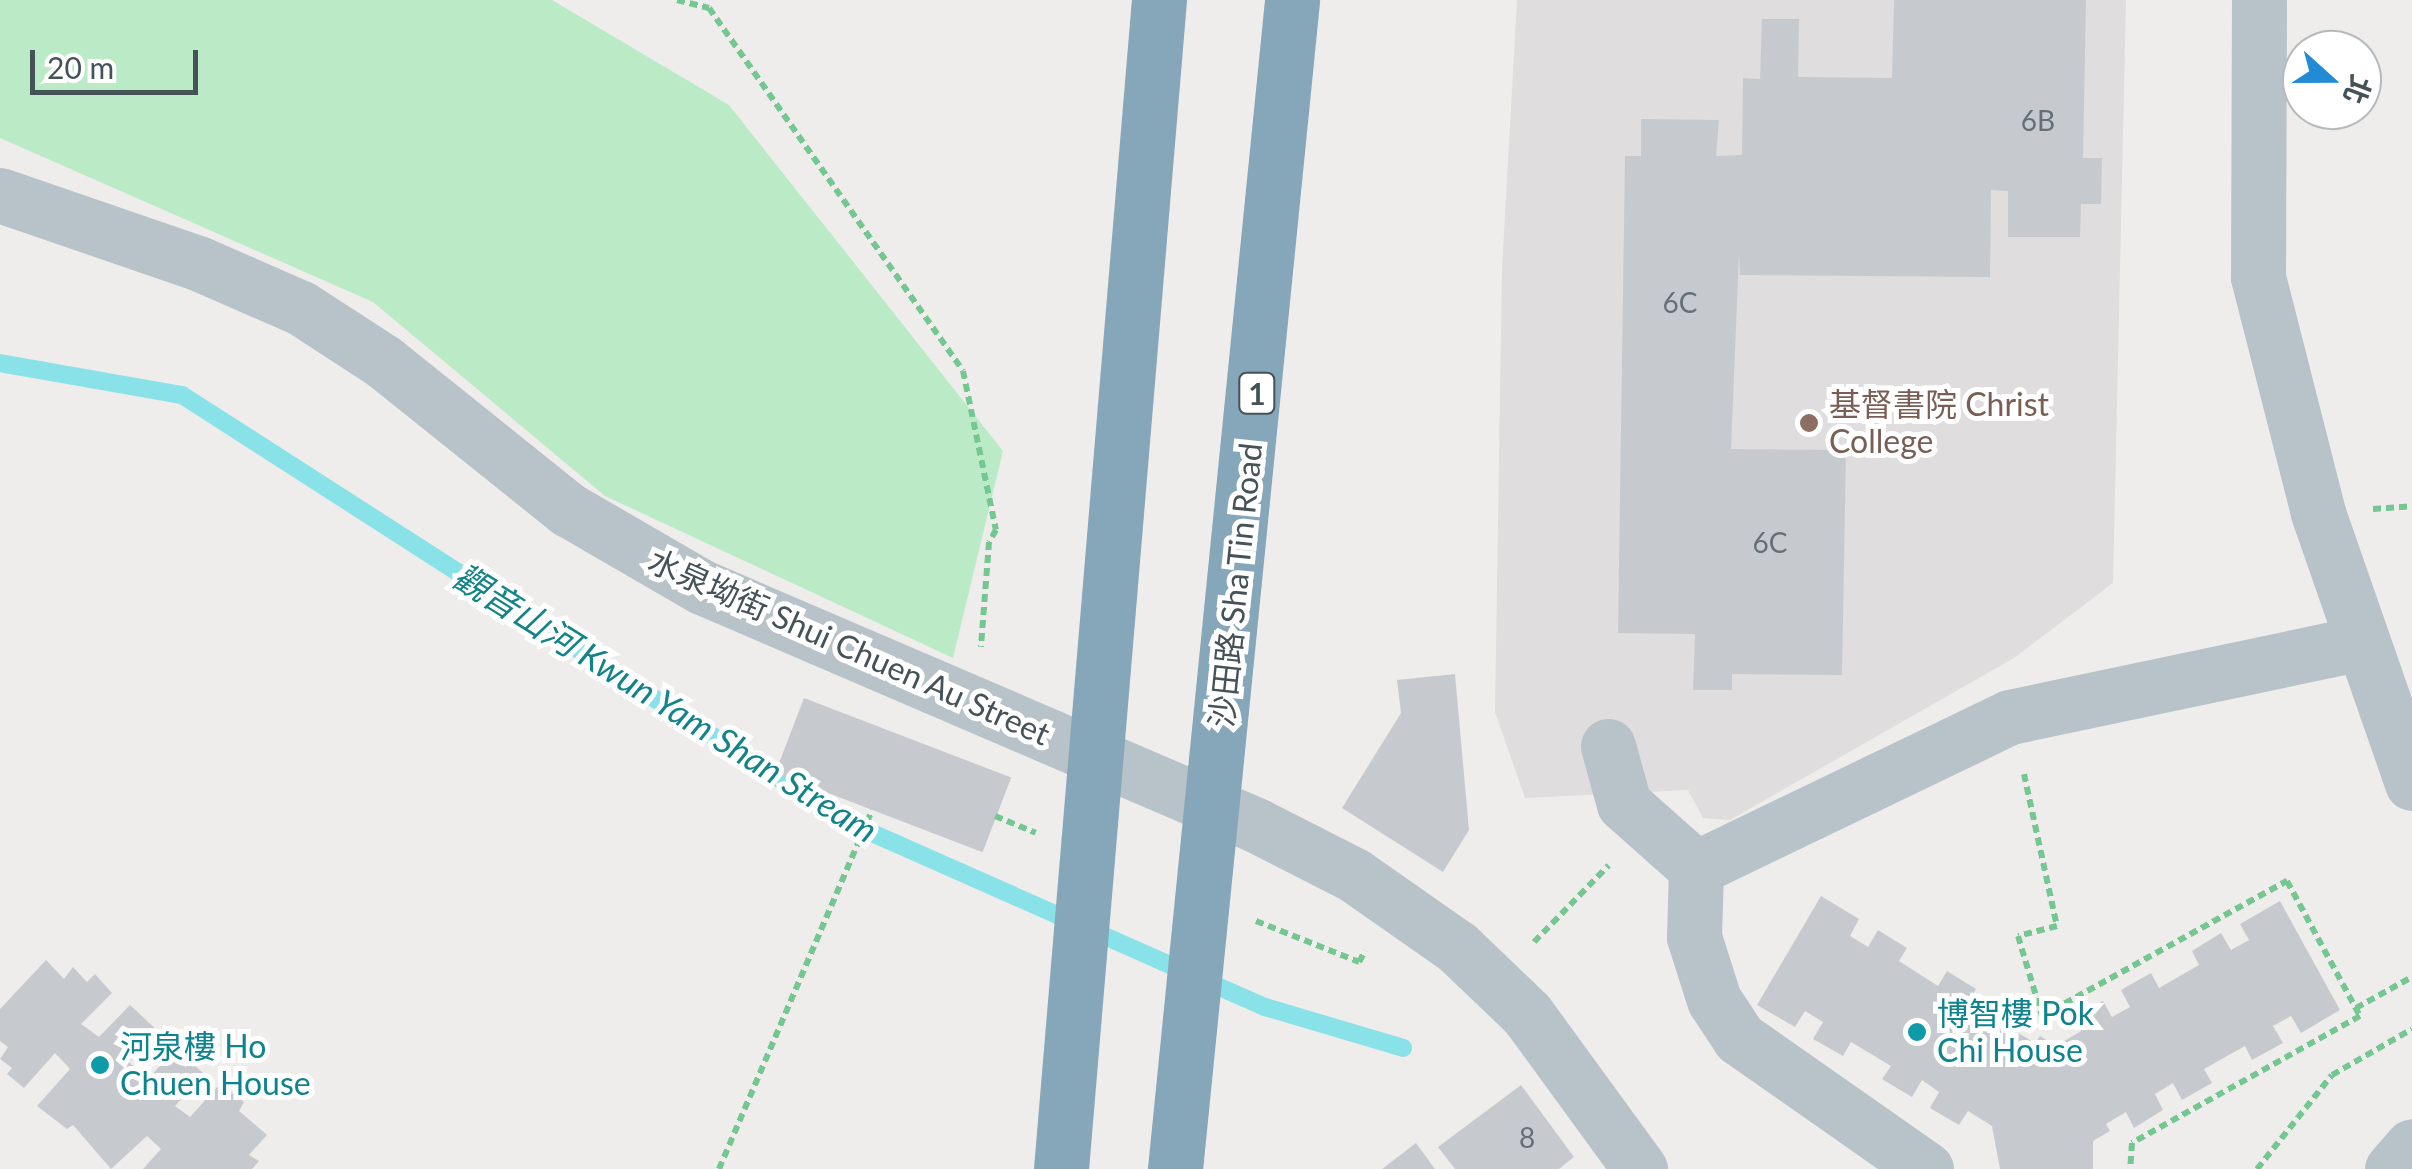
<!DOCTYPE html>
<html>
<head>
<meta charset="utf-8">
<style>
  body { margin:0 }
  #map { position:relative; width:2412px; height:1169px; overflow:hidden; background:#efecec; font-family:Lato,"Noto Sans TC",sans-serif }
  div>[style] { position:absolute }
  .education>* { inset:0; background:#dfdddd }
  .green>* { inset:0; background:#bbebc6 }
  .stream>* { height:18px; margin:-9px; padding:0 9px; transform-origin:9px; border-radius:9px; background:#89e2e7 }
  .building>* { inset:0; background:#c6cacf; transform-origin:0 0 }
  .path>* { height:6px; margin-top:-3px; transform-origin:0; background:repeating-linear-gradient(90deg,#75c791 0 8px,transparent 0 13px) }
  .minor>* { height:55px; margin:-27.5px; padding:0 27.5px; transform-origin:27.5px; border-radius:27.5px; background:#b7c3c8 }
  .highway>* { height:55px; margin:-27.5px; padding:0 27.5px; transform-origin:27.5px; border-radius:27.5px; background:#85a7b9 }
  .dots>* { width:28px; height:28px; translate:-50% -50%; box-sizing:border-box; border:5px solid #fff; border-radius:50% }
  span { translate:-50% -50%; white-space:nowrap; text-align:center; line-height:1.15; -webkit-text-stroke:10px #fff; paint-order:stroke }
  .number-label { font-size:28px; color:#657076 }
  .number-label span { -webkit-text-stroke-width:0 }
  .shield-label span { padding:2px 8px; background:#fff; border:2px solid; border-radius:8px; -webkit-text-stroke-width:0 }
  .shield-label { font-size:30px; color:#455258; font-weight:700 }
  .education-label { font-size:32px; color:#785e54 }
  .left { translate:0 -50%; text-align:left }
  .street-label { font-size:32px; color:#455258 }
  .culture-label { font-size:32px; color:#0d838f }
  .water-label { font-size:35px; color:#128389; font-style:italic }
  .north { position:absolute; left:2282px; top:30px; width:100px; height:100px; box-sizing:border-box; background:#fff; border:2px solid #b5babc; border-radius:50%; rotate:111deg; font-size:28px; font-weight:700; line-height:40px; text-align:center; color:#455258 }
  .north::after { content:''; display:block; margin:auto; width:35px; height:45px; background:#218bd3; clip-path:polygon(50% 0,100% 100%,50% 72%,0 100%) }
  .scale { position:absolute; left:30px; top:50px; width:168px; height:45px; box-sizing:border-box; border:5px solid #455258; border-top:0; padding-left:12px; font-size:30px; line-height:35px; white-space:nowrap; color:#455258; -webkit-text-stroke:8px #fff; paint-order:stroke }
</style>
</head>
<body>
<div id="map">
  <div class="education">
    <div style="clip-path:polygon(1517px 0,2126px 0,2113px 583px,2014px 658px,1730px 820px,1703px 818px,1688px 790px,1525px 798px,1495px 712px,1502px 269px)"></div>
  </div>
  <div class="green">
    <div style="clip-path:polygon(0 0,552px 0,729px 105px,1003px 451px,953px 658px,605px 496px,373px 302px,0 138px)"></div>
  </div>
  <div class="stream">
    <div style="left:0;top:363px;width:185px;rotate:10deg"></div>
    <div style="left:182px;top:395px;width:788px;rotate:32.72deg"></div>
    <div style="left:845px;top:821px;width:459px;rotate:23.9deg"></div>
    <div style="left:1265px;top:1007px;width:144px;rotate:16.5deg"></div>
  </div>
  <div class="building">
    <div style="clip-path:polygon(1894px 0,2086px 0,2083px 158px,2102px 158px,2101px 204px,2081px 204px,2080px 237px,2008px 237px,2008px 191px,1991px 190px,1990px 277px,1740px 275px,1739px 254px,1731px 449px,1846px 450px,1842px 675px,1732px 674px,1732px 690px,1693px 690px,1695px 634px,1618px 633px,1625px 156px,1641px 156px,1641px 119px,1719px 120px,1716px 156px,1742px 155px,1743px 78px,1760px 79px,1762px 19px,1799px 19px,1798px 77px,1892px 78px)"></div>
    <div style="clip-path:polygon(1455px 674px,1469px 830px,1443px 872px,1342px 808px,1401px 713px,1397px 680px)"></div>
    <div style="left:804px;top:698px;width:222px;height:80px;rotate:21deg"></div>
    <div style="clip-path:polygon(1821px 896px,1859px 919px,1850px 936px,1868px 947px,1878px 930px,1907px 948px,1899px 961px,1938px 986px,1947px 971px,1976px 989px,1967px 1005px,1984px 1016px,1995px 1000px,2024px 1017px,2015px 1031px,2035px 1043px,2040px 1036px,2056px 1046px,2081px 1031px,2073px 1017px,2103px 1001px,2112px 1017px,2130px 1007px,2121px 990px,2151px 973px,2159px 988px,2199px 965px,2192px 951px,2221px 933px,2231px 950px,2249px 940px,2240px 924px,2280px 901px,2340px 1010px,2301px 1033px,2291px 1016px,2273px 1026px,2283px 1043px,2252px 1060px,2245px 1046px,2204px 1069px,2212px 1083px,2182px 1100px,2173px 1083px,2155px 1094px,2163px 1110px,2134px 1128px,2126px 1112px,2106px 1124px,2110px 1131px,2093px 1141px,2093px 1169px,2000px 1169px,1992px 1126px,1968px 1111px,1959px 1125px,1930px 1108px,1939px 1092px,1922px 1080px,1912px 1097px,1882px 1079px,1891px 1066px,1851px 1042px,1843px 1056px,1813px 1039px,1823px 1022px,1805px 1011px,1795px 1027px,1757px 1005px)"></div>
    <div style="clip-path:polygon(46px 960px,64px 979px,73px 967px,87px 982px,95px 974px,112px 993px,81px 1024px,99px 1037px,130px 1005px,159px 1032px,129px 1062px,148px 1080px,175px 1047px,204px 1074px,175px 1106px,190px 1117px,220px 1084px,244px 1102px,239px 1111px,267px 1135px,249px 1155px,259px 1161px,252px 1169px,143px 1169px,161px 1149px,147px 1136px,111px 1169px,73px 1125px,67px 1129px,37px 1106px,70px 1069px,55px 1053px,24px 1088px,7px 1074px,12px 1068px,0 1059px,8px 1047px,0 1041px,0 1009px)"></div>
    <div style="clip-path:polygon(1521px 1085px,1574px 1157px,1559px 1169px,1455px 1169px,1438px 1147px)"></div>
    <div style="clip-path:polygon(1416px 1143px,1435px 1169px,1382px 1169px)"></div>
  </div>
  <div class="path">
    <div style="left:677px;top:0;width:33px;rotate:14deg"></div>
    <div style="left:709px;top:8px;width:443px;rotate:55deg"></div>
    <div style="left:963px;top:371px;width:162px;rotate:78.3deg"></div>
    <div style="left:996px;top:530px;width:14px;rotate:120deg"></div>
    <div style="left:989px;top:542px;width:105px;rotate:94.4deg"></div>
    <div style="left:2373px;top:509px;width:39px;rotate:-4deg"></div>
    <div style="left:2024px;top:774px;width:156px;rotate:77.8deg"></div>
    <div style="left:2057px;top:926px;width:40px;rotate:165.6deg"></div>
    <div style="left:2018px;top:936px;width:84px;rotate:73.3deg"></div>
    <div style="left:2042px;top:1016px;width:280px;rotate:-28.9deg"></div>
    <div style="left:2287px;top:881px;width:153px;rotate:61.6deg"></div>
    <div style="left:2360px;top:1016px;width:261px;rotate:150.9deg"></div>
    <div style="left:2132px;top:1143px;width:26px;rotate:94deg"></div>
    <div style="left:995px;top:816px;width:44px;rotate:22.5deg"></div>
    <div style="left:1256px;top:921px;width:111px;rotate:21.7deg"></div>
    <div style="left:1359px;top:962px;width:13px;rotate:-61deg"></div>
    <div style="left:1534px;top:942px;width:107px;rotate:-45.8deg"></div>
    <div style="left:2356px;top:1008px;width:64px;rotate:-29deg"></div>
    <div style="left:719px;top:1169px;width:390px;rotate:-66.9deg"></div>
    <div style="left:2257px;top:1169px;width:120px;rotate:-51.4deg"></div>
    <div style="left:2332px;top:1075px;width:92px;rotate:-29.9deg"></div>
  </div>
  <div class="minor">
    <div style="left:2259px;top:0;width:277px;rotate:90.2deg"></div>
    <div style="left:2258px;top:277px;width:244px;rotate:75.7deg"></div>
    <div style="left:2318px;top:513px;width:286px;rotate:70.8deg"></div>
    <div style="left:0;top:195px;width:209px;rotate:19deg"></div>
    <div style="left:198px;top:263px;width:112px;rotate:23.6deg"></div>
    <div style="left:301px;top:308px;width:99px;rotate:33deg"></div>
    <div style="left:384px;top:362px;width:237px;rotate:38.7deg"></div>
    <div style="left:569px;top:510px;width:154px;rotate:30.1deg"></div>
    <div style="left:702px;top:587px;width:603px;rotate:23.25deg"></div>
    <div style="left:1256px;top:825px;width:110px;rotate:27deg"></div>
    <div style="left:1354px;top:875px;width:126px;rotate:35deg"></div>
    <div style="left:1457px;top:947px;width:97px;rotate:43.7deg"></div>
    <div style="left:1527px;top:1014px;width:192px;rotate:53.9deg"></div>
    <div style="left:1608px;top:746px;width:60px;rotate:74.6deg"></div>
    <div style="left:1624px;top:804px;width:96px;rotate:41.6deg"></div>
    <div style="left:1926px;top:1169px;width:228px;rotate:-145deg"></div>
    <div style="left:1739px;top:1038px;width:45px;rotate:-123.3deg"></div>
    <div style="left:1714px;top:1000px;width:66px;rotate:-107.6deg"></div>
    <div style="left:1694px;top:937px;width:69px;rotate:-88.3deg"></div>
    <div style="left:1696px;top:868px;width:348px;rotate:-25.7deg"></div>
    <div style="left:2010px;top:717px;width:359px;rotate:-11.9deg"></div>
    <div style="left:2392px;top:1169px;width:30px;rotate:-49deg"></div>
  </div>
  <div class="highway">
    <div style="left:1061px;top:1169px;width:1173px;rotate:-85.21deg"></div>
    <div style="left:1175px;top:1169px;width:1175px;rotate:-84.28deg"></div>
  </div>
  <div class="dots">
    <div style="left:1809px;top:423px;background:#8d6e63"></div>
    <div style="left:1917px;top:1032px;background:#0f9aa8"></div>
    <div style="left:100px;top:1065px;background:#0f9aa8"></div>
  </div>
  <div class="number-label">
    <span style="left:2038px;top:120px">6B</span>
    <span style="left:1680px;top:302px">6C</span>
    <span style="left:1770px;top:542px">6C</span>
    <span style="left:1527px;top:1137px">8</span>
  </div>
  <div class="shield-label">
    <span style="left:1257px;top:393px">1</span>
  </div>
  <div class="education-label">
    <span class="left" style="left:1829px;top:423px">基督書院 Christ<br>College</span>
  </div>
  <div class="street-label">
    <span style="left:1236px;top:585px;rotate:-84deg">沙田路 Sha Tin Road</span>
    <span style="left:849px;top:647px;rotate:24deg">水泉坳街 Shui Chuen Au Street</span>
  </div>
  <div class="culture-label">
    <span class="left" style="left:1937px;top:1032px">博智樓 Pok<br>Chi House</span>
    <span class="left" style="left:120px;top:1065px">河泉樓 Ho<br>Chuen House</span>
  </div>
  <div class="water-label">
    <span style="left:666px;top:702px;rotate:32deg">觀音山河 Kwun Yam Shan Stream</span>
  </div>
  <div class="north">北</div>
  <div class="scale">20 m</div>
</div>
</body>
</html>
